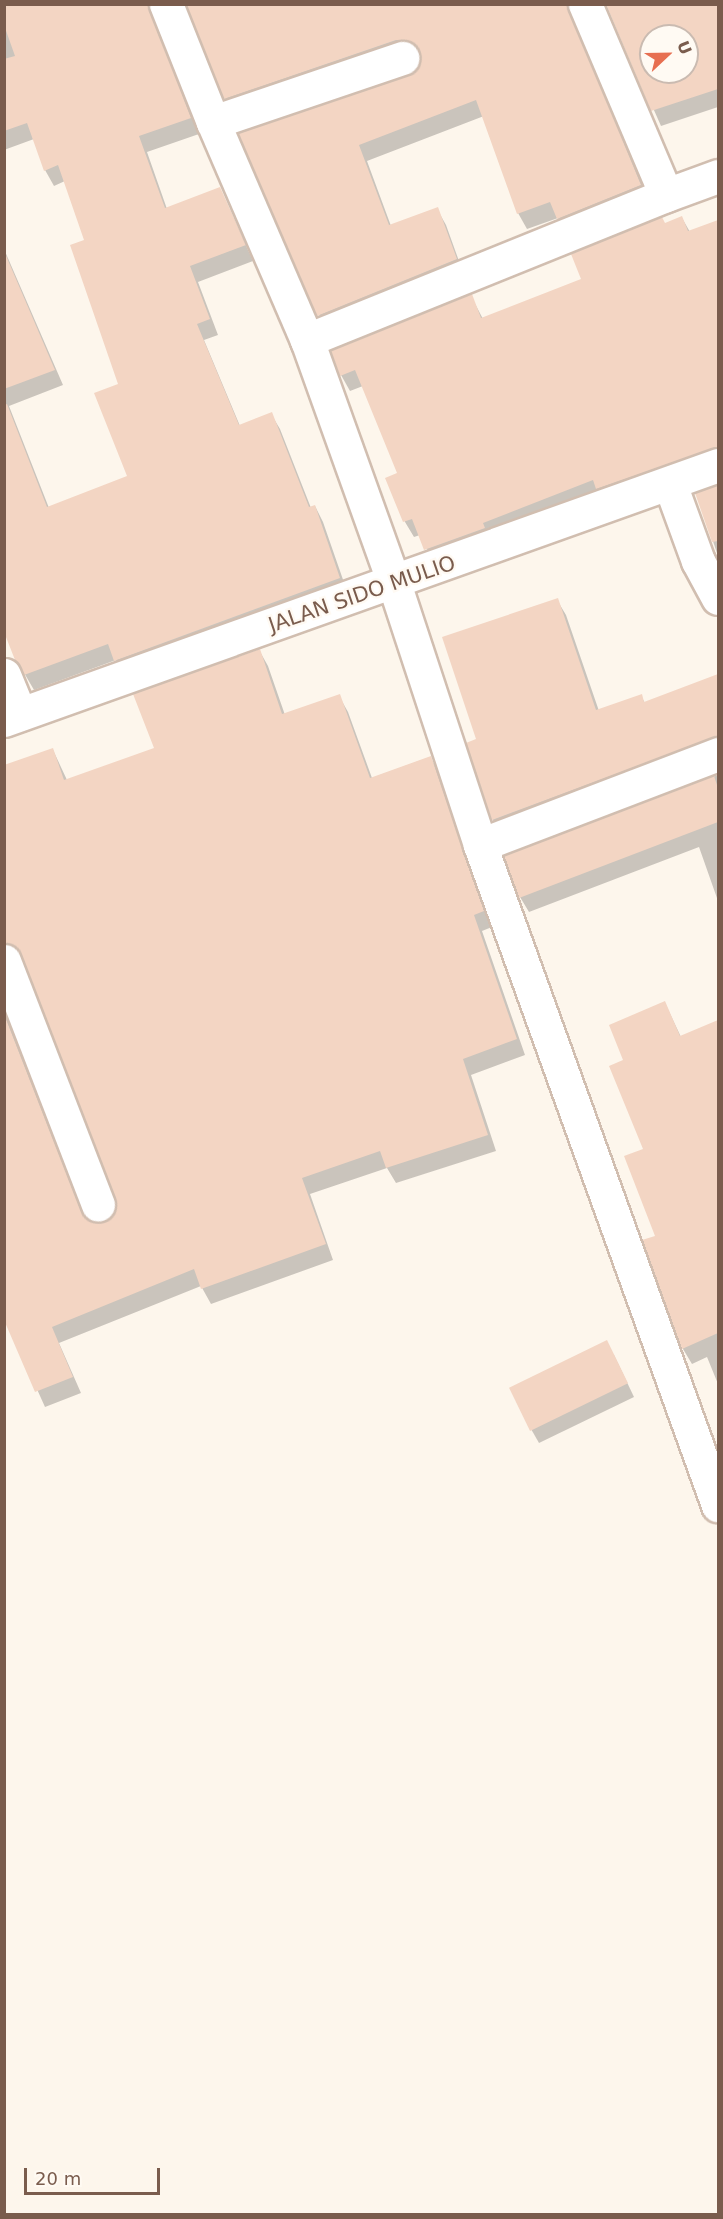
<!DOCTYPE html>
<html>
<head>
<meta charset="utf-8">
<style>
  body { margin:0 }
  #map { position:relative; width:723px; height:2219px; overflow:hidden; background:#fdf6ec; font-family:"DejaVu Sans",sans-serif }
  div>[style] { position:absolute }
  .shadow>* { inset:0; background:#0003 }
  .building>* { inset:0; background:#f3d5c3; transform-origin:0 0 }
  .roads { filter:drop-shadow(2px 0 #d1beb0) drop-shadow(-2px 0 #d1beb0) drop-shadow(0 2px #d1beb0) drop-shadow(0 -2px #d1beb0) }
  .street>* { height:33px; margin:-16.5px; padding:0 16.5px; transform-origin:16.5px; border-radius:16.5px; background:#fff }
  span { translate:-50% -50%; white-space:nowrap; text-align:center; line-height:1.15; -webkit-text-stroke:4.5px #fffaf3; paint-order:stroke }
  .street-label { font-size:21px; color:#7a5c4d }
  .frame { position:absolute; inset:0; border:6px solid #7a5c4d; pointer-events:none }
  .north { position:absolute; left:639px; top:24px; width:60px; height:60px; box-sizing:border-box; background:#fffaf3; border:2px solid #cabbb1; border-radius:50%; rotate:68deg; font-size:16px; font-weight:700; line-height:24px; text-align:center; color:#7a5c4d }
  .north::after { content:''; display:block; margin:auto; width:21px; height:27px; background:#e76f51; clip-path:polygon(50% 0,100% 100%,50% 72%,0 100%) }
  .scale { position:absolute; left:24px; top:2168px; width:136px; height:27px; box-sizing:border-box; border:3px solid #7a5c4d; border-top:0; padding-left:8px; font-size:18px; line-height:21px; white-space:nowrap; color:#7a5c4d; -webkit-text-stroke:4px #fffaf3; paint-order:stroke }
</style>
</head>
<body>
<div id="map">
  <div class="shadow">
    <div style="clip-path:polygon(4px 4px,165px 4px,156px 17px,157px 28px,199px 134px,147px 152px,167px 209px,220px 189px,253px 261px,198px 282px,218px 335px,204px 340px,240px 426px,271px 414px,280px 429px,311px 508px,315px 506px,323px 522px,348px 594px,125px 676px,116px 660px,34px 690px,16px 659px,4px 628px,4px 249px,63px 385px,9px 406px,49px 508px,129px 477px,120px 384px,86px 241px,65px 181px,54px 186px,45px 170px,34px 139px,4px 150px)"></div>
    <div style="clip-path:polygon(188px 4px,583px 4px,575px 18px,576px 28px,649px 201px,567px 234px,558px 218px,527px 229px,518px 213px,484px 116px,367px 161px,391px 226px,437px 209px,446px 225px,464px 275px,327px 331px,240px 134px,409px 77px,417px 72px,421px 58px,416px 55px,234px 113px,225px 98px)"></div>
    <div style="clip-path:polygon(evenodd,607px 4px,718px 4px,718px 107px,661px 126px,607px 4px,651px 36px,687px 36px,687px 72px,651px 72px,651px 36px)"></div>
    <div style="clip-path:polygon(682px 218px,690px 232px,718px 221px,718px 463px,435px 565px,420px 535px,414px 537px,405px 522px,387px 479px,399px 474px,363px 386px,350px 391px,341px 375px,471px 296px,483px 319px,583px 280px,665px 224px)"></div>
    <div style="clip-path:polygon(718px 486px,718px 556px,697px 494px)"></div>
    <div style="clip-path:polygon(557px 600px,566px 615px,599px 711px,641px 696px,645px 703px,718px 676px,718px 752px,502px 835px,493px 820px,468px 744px,478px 740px)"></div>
    <div style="clip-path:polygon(259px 650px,268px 666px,285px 715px,339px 696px,348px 712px,372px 778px,430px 757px,439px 773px,492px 927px,482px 931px,525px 1055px,471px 1075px,496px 1151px,396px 1183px,387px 1168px,310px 1194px,333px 1260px,211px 1304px,201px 1286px,59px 1343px,81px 1393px,45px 1407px,4px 1316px,4px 1010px,86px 1220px,94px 1224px,105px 1223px,113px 1217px,118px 1208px,117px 1197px,26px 962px,18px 958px,4px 960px,4px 767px,53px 750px,67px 780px,156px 749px)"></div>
    <div style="clip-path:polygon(718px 775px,718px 901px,699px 847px,529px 912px,520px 897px,506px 857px)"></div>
    <div style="clip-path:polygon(665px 1003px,681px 1037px,718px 1022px,718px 1384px,707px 1357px,692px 1364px,683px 1349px,644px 1241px,657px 1237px,645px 1150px,625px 1061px)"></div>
    <div style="clip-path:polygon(614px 1355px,634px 1397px,539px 1443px,531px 1429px)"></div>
  </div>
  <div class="building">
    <div style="clip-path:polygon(4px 4px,148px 4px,191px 118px,139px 136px,165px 208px,220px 187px,246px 245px,190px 266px,210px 319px,197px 324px,239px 425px,272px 412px,309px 507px,315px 505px,340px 578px,114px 661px,108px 644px,24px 675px,15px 660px,4px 632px,4px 405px,7px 404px,47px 507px,127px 476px,94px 393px,118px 384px,70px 245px,84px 240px,58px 165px,44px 171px,27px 123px,4px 131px,4px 59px,15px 56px,4px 25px)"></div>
    <div style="clip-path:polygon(186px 4px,567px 4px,641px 185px,557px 219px,550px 202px,517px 214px,476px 100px,359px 145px,389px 225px,438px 207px,457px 259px,317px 316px,238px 133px,408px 76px,416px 71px,420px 62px,420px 51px,415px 44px,406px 40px,396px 40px,224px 99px)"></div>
    <div style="clip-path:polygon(evenodd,606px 4px,718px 4px,718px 89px,651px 111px,606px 4px,651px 36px,687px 36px,687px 72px,651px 72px,651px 36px)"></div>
    <div style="clip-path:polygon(682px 216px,688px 231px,718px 220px,718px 447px,596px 489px,593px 480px,483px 523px,485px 528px,424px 550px,412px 519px,403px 522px,385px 478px,397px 473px,355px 370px,340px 376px,331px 351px,472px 294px,481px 318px,581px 279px,571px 254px,662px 217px,665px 223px)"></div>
    <div style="clip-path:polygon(4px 251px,55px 370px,4px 389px)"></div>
    <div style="clip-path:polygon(718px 485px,718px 541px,712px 542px,695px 493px)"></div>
    <div style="clip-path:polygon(558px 598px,596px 710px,642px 694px,644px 702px,718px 674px,718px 736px,492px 820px,466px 743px,476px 739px,442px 637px)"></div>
    <div style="clip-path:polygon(260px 649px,282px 714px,340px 694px,370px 778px,431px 756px,484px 911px,474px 915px,517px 1039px,463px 1059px,488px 1135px,386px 1168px,380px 1151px,302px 1178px,326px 1244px,201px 1289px,194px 1269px,52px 1327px,73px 1377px,35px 1392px,4px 1320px,4px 1014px,81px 1211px,87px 1219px,96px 1223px,104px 1222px,112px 1216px,117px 1206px,115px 1197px,21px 954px,15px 946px,4px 943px,4px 765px,53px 748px,64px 780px,154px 748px,133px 694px)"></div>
    <div style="clip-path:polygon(714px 776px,718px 788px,718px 822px,519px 898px,504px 856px)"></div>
    <div style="clip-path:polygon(665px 1001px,680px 1036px,718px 1020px,718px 1333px,682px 1349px,642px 1240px,655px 1236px,624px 1156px,643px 1149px,609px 1066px,623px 1060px,609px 1025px)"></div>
    <div style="left:607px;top:1340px;width:48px;height:109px;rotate:64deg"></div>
  </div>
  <div class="roads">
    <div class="street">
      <div style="left:166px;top:4px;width:127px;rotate:68.3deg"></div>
      <div style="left:213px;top:122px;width:237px;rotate:66.7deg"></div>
      <div style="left:307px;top:340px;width:258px;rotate:70.3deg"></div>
      <div style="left:394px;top:583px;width:276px;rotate:71.8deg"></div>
      <div style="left:480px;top:845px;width:702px;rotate:70.17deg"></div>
      <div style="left:585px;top:4px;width:207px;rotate:67deg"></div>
      <div style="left:213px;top:122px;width:200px;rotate:-18.7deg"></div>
      <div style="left:307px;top:340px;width:387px;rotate:-22deg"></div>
      <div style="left:666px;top:195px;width:55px;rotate:-20.1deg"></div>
      <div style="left:670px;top:484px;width:82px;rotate:70deg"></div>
      <div style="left:698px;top:561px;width:42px;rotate:61.6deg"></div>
      <div style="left:4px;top:675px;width:42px;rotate:67.7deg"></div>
      <div style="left:4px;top:720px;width:758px;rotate:-19.65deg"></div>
      <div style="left:480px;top:845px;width:255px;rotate:-20.9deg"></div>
      <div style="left:4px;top:961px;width:261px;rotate:68.9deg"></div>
    </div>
  </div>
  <div class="street-label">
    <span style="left:362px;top:594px;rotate:-19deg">JALAN SIDO MULIO</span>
  </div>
  <div class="frame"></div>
  <div class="north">U</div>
  <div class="scale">20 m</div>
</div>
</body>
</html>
